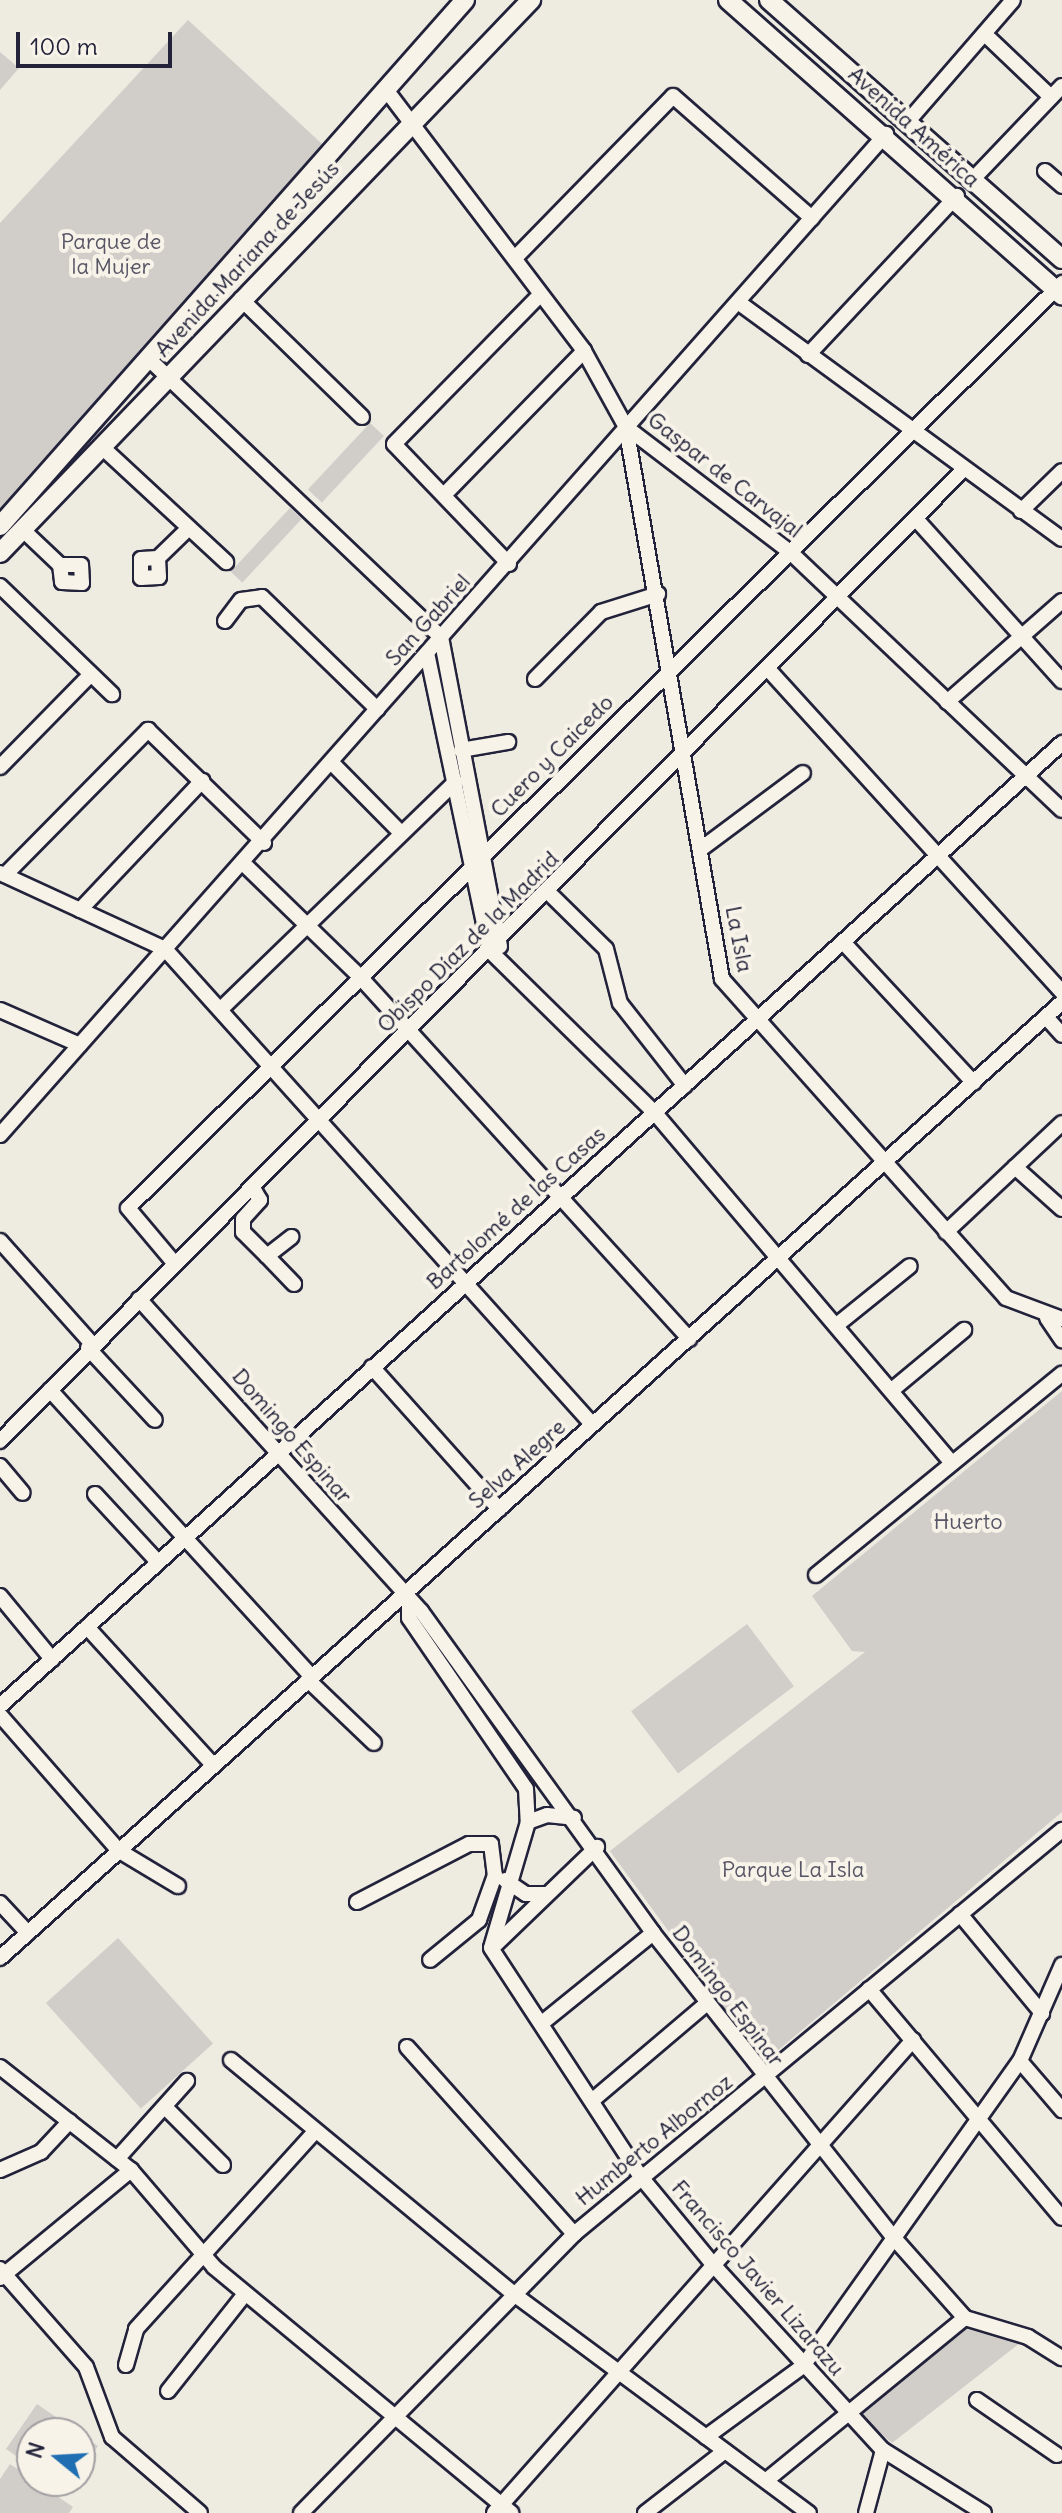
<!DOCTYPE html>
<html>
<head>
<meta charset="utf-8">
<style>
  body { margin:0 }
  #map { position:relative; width:1062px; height:2513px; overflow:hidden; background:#eeebe1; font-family:Delius,sans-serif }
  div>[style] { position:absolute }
  .green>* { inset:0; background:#d1cdc9; transform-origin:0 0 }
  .roads { filter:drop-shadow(2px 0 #22223b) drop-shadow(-2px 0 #22223b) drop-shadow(0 2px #22223b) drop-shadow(0 -2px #22223b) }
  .minor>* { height:14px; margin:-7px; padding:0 7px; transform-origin:7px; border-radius:7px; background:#f7f3e8 }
  .major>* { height:18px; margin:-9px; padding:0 9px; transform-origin:9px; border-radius:9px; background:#f7f3e8 }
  span { translate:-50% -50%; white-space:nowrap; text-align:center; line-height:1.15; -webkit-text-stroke:8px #f7f3e8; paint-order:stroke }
  .street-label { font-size:22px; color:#22223b }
  .park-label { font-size:22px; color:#575566 }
  .north { position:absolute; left:16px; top:2417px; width:80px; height:80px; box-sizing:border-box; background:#f7f3e8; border:2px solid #a29fa3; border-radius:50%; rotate:288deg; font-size:22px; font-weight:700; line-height:32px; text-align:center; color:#22223b }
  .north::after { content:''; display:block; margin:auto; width:28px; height:36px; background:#1f6fb2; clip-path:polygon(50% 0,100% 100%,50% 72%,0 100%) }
  .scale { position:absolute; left:16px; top:32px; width:156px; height:36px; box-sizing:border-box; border:4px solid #22223b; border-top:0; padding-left:10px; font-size:24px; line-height:28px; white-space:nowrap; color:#22223b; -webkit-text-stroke:6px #f7f3e8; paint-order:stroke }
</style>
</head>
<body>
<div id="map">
  <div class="green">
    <div style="clip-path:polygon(188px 20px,333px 154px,0 520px,0 223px)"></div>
    <div style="clip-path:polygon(0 52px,19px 68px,0 90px)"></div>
    <div style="left:370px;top:423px;width:19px;height:91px;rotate:43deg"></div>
    <div style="left:290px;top:508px;width:16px;height:87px;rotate:43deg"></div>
    <div style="clip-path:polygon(1062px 1391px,1062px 1812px,764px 2062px,610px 1851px,865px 1652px,852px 1651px,812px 1596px)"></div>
    <div style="left:747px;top:1624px;width:78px;height:145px;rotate:53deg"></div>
    <div style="left:118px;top:1938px;width:142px;height:97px;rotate:48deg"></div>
    <div style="clip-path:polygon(968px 2326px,1020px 2343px,892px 2443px,857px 2412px)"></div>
    <div style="clip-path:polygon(37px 2404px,79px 2433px,32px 2433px,32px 2467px,6px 2449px)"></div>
    <div style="clip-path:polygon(80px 2434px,98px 2446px,80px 2473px)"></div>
    <div style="clip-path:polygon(10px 2464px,73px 2507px,69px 2513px,0 2513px,0 2479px)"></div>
  </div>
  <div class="roads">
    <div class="minor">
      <div style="left:990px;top:39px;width:84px;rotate:43.6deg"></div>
      <div style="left:387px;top:91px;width:326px;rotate:52.8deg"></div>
      <div style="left:584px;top:351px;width:87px;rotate:61.1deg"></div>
      <div style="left:626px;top:427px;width:205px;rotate:37.3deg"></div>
      <div style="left:789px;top:551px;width:376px;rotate:43.5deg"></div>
      <div style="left:910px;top:119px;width:157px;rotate:-49.1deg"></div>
      <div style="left:1045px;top:171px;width:23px;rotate:41deg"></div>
      <div style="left:975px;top:177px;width:126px;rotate:-46.3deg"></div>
      <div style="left:515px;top:258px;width:226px;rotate:-45.7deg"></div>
      <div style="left:673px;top:96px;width:185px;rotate:41.3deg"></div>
      <div style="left:241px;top:299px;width:169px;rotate:44.3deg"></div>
      <div style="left:738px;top:302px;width:401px;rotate:36.2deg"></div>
      <div style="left:808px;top:355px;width:218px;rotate:-46.9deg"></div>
      <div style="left:152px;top:362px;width:399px;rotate:43.6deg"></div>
      <div style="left:441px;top:637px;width:315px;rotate:79.2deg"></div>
      <div style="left:626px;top:427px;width:560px;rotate:80.13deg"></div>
      <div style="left:722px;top:979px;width:427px;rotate:48.3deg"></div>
      <div style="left:1006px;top:1298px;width:60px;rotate:20.6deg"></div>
      <div style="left:103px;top:448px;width:168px;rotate:42.8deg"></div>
      <div style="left:444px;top:495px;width:201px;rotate:-45.8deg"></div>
      <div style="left:1021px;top:511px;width:57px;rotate:-44.3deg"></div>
      <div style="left:916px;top:519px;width:218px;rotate:48deg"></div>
      <div style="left:23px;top:530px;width:51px;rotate:43.4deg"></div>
      <div style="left:60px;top:565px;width:17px;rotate:83deg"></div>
      <div style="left:62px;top:582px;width:20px;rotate:3deg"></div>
      <div style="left:82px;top:583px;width:18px;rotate:-93deg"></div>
      <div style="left:81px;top:565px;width:21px;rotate:180deg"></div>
      <div style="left:158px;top:558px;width:19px;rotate:87deg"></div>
      <div style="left:159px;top:577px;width:18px;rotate:177deg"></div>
      <div style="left:141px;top:578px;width:19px;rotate:-90deg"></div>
      <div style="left:141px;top:559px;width:17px;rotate:-3deg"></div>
      <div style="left:158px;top:558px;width:43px;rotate:-44.1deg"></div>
      <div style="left:509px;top:564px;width:166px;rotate:-133.8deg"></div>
      <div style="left:394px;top:444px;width:209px;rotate:-45.6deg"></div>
      <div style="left:0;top:586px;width:156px;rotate:44deg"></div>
      <div style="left:225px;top:621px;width:26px;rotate:-53deg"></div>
      <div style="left:241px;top:600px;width:21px;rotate:-8deg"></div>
      <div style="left:262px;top:597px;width:161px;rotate:44.2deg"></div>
      <div style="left:427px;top:653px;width:305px;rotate:78.1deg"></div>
      <div style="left:490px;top:951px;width:231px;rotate:44.5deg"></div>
      <div style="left:655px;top:1113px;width:459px;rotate:49.7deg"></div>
      <div style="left:768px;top:669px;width:437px;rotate:47.7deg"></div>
      <div style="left:535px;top:679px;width:94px;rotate:-45.4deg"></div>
      <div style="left:601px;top:612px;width:60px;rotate:-17.5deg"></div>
      <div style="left:947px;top:702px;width:153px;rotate:-41.3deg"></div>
      <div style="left:461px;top:750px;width:48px;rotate:-9.7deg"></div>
      <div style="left:332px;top:763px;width:95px;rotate:45.4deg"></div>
      <div style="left:0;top:767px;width:129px;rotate:-45.6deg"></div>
      <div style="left:701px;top:849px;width:127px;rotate:-36.7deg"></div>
      <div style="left:245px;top:865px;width:162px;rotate:44.2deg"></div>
      <div style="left:361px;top:978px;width:488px;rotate:47.7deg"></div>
      <div style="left:0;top:873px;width:182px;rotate:24.7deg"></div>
      <div style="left:165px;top:949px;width:639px;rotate:48.05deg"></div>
      <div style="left:5px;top:875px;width:204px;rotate:-45.4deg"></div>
      <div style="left:148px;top:730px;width:162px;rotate:44.2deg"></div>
      <div style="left:548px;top:892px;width:81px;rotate:44.5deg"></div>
      <div style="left:606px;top:949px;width:56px;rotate:75.5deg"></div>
      <div style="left:620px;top:1003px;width:105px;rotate:51.9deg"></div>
      <div style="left:80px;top:910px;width:178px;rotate:-46.6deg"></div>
      <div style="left:843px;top:942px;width:192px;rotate:47.1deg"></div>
      <div style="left:222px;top:1008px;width:325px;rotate:-44.1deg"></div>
      <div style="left:0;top:1010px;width:87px;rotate:23.6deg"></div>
      <div style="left:1046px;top:1017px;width:24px;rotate:48deg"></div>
      <div style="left:0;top:1135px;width:1337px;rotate:-48.49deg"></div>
      <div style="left:1015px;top:1167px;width:63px;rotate:41.8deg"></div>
      <div style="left:253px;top:1188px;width:14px;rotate:60deg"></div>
      <div style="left:260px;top:1200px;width:25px;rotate:132deg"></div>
      <div style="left:243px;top:1219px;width:13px;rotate:90deg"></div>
      <div style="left:243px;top:1232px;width:34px;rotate:45deg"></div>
      <div style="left:267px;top:1256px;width:31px;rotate:-38deg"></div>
      <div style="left:946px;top:1232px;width:159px;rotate:-43.2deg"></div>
      <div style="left:0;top:1241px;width:138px;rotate:48.2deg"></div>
      <div style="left:267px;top:1256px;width:39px;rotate:46deg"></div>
      <div style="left:175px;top:1264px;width:73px;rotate:-130deg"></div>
      <div style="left:128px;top:1208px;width:1315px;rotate:-44.72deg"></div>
      <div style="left:139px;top:1299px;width:421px;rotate:47.9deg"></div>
      <div style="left:421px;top:1611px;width:397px;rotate:54.2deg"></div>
      <div style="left:653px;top:1933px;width:389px;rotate:51.7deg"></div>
      <div style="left:894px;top:2238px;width:107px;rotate:48.4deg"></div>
      <div style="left:965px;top:2318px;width:66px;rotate:16.8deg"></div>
      <div style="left:1028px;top:2337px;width:40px;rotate:32deg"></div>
      <div style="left:1047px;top:1318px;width:27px;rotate:56deg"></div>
      <div style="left:838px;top:1324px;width:92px;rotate:-38.9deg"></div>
      <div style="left:88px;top:1348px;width:98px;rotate:47.1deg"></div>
      <div style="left:372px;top:1367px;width:191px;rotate:48.2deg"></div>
      <div style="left:50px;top:1390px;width:389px;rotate:47.6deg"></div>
      <div style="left:892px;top:1390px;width:94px;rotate:-39.8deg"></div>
      <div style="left:0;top:1441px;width:1368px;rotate:-45.24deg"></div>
      <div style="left:0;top:1466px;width:35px;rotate:50deg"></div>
      <div style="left:95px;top:1494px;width:93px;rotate:47.2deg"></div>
      <div style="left:816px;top:1575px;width:318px;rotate:-39.3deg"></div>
      <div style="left:0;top:1596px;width:82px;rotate:50.5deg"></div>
      <div style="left:409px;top:1604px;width:14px;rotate:90deg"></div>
      <div style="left:409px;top:1618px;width:207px;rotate:55.6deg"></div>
      <div style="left:526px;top:1789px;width:33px;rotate:87deg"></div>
      <div style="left:528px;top:1822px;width:131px;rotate:106.4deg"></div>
      <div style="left:87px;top:1627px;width:187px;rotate:47.6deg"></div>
      <div style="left:308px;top:1680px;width:91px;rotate:43.7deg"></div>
      <div style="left:0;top:1706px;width:1434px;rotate:-42.2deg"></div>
      <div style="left:0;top:1715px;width:179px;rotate:48.8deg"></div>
      <div style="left:118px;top:1850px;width:70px;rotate:31deg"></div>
      <div style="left:528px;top:1822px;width:20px;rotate:-20deg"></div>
      <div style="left:547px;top:1815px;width:27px;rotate:6deg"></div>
      <div style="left:505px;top:1880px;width:25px;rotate:34deg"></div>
      <div style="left:526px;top:1894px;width:21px"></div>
      <div style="left:357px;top:1902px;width:126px;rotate:-27.4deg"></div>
      <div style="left:469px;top:1844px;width:22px"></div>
      <div style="left:491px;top:1844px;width:31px;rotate:83deg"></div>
      <div style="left:495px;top:1875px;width:48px;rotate:109.6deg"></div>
      <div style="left:479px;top:1920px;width:63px;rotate:140.8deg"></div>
      <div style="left:0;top:1903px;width:41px;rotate:47deg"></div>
      <div style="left:960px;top:1914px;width:129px;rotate:50.4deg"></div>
      <div style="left:491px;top:1948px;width:274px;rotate:56.8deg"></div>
      <div style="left:641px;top:2177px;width:118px;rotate:50.5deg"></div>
      <div style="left:716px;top:2268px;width:247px;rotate:47.5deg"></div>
      <div style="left:883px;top:2450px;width:119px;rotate:32deg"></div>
      <div style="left:492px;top:1948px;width:146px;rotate:-43.9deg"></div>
      <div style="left:0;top:1958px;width:1429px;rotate:-41.99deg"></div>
      <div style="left:869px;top:1989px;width:299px;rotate:49.9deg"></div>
      <div style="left:542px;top:2023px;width:143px;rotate:-39deg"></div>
      <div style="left:407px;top:2047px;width:251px;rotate:48.2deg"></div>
      <div style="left:231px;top:2060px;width:364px;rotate:39.6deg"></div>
      <div style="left:511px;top:2292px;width:371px;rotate:36.6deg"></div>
      <div style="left:1020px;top:2061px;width:65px;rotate:49.4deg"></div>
      <div style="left:0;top:2067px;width:167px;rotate:38.2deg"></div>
      <div style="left:131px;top:2170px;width:128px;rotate:49.4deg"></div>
      <div style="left:214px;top:2267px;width:386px;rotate:39.6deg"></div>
      <div style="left:594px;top:2099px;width:148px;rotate:-40.3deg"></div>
      <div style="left:165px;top:2107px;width:82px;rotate:45deg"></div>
      <div style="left:117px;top:2159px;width:105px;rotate:-48.1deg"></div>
      <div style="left:0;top:2170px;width:45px;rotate:-23.7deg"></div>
      <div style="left:41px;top:2152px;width:42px;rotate:-46.9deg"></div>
      <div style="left:0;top:2269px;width:130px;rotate:48.7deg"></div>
      <div style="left:86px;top:2367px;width:75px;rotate:69.6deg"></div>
      <div style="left:112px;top:2437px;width:116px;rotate:40.8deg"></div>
      <div style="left:0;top:2278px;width:170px;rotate:-39.5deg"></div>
      <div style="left:126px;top:2365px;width:37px;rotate:-74deg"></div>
      <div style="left:136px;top:2329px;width:263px;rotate:-47.8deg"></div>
      <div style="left:168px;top:2391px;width:124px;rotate:-51.6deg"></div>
      <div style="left:977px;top:2400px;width:97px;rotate:34.5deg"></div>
      <div style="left:706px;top:2437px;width:120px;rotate:-36.2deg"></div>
      <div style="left:803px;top:2366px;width:374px;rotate:-54.6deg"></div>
      <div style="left:1020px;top:2061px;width:105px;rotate:-66.4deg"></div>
      <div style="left:768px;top:2479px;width:254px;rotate:-39.3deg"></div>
      <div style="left:301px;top:2513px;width:390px;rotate:-45.6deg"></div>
      <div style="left:574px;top:2234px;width:634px;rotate:-39.62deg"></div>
      <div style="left:494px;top:2513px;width:632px;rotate:-48.46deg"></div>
      <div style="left:645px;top:2513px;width:101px;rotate:-37.8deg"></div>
      <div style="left:866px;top:2513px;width:65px;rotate:-74.9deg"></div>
    </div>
    <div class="major">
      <div style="left:728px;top:0;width:446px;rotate:41.5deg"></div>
      <div style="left:769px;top:0;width:391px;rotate:41.5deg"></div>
      <div style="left:0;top:526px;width:702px;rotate:-48.52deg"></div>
      <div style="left:0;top:553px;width:767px;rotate:-46.16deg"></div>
    </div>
  </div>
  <div class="street-label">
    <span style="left:914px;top:127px;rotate:42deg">Avenida América</span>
    <span style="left:247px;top:259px;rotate:-47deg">Avenida Mariana de Jesús</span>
    <span style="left:725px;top:475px;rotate:38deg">Gaspar de Carvajal</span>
    <span style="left:428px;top:620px;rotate:-48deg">San Gabriel</span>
    <span style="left:552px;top:756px;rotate:-45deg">Cuero y Caicedo</span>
    <span style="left:739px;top:939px;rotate:79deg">La Isla</span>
    <span style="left:468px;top:942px;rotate:-45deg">Obispo Díaz de la Madrid</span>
    <span style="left:516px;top:1208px;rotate:-42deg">Bartolomé de las Casas</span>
    <span style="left:292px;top:1436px;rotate:49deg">Domingo Espinar</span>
    <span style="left:517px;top:1464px;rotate:-42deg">Selva Alegre</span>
    <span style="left:728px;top:1996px;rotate:53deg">Domingo Espinar</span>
    <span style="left:654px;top:2140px;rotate:-39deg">Humberto Albornoz</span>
    <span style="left:758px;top:2278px;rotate:49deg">Francisco Javier Lizarazu</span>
  </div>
  <div class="park-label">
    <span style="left:111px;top:254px">Parque de<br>la Mujer</span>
    <span style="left:968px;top:1522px">Huerto</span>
    <span style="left:793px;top:1870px">Parque La Isla</span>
  </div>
  <div class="north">N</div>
  <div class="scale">100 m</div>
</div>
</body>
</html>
